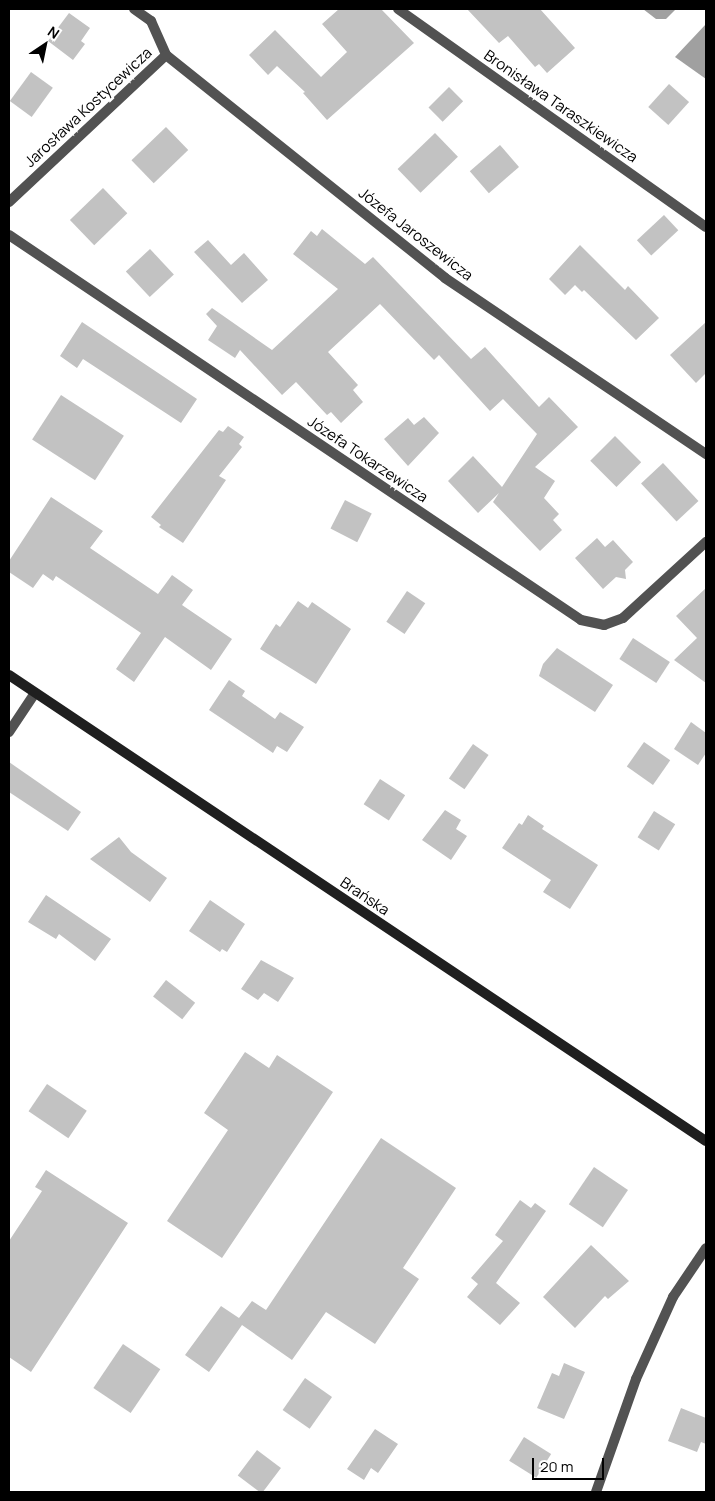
<!DOCTYPE html>
<html>
<head>
<meta charset="utf-8">
<style>
  body { margin:0 }
  #map { position:relative; width:715px; height:1501px; overflow:hidden; background:#fff; font-family:Manrope,sans-serif }
  div>[style] { position:absolute }
  .water>* { inset:0; background:#a0a0a0 }
  .building>* { inset:0; background:#c2c2c2; transform-origin:0 0 }
  .street>* { height:10px; margin:-5px; padding:0 5px; transform-origin:5px; border-radius:5px; background:#525252 }
  .secondary>* { height:10px; margin:-5px; padding:0 5px; transform-origin:5px; border-radius:5px; background:#1f1f1f }
  span { translate:-50% -50%; white-space:nowrap; text-align:center; line-height:1.15; -webkit-text-stroke:5px #fff; paint-order:stroke }
  .street-label { font-size:15px; color:#000 }
  .frame { position:absolute; inset:0; border:10px solid #000; pointer-events:none }
  .north { position:absolute; left:20px; top:20px; width:50px; height:50px; -webkit-text-stroke:4px #fff; paint-order:stroke; rotate:34deg; font-size:14px; font-weight:700; line-height:20px; text-align:center; color:#000 }
  .north::after { content:''; display:block; margin:auto; width:18px; height:22px; background:#000; clip-path:polygon(50% 0,100% 100%,50% 72%,0 100%) }
  .scale { position:absolute; left:532px; top:1458px; width:72px; height:22px; box-sizing:border-box; border:2px solid #000; border-top:0; padding-left:6px; font-size:15px; line-height:18px; white-space:nowrap; color:#000; -webkit-text-stroke:4px #fff; paint-order:stroke }
</style>
</head>
<body>
<div id="map">
  <div class="water">
    <div style="clip-path:polygon(643px 9px,676px 9px,666px 19px,656px 19px)"></div>
    <div style="clip-path:polygon(706px 24px,706px 79px,675px 57px)"></div>
  </div>
  <div class="building">
    <div style="clip-path:polygon(339px 9px,381px 9px,414px 43px,327px 120px,303px 93px,305px 92px,277px 66px,268px 75px,249px 55px,275px 30px,321px 77px,347px 52px,322px 24px)"></div>
    <div style="clip-path:polygon(467px 9px,540px 9px,575px 48px,547px 73px,539px 64px,535px 67px,508px 36px,499px 43px)"></div>
    <div style="clip-path:polygon(69px 13px,90px 28px,81px 41px,85px 44px,73px 60px,48px 41px)"></div>
    <div style="left:31px;top:72px;width:27px;height:36px;rotate:36deg"></div>
    <div style="left:669px;top:84px;width:27px;height:31px;rotate:42deg"></div>
    <div style="left:449px;top:87px;width:20px;height:29px;rotate:45deg"></div>
    <div style="left:166px;top:127px;width:32px;height:48px;rotate:46deg"></div>
    <div style="left:435px;top:133px;width:33px;height:52px;rotate:46deg"></div>
    <div style="left:500px;top:145px;width:29px;height:40px;rotate:49deg"></div>
    <div style="left:103px;top:188px;width:35px;height:46px;rotate:46deg"></div>
    <div style="left:664px;top:215px;width:21px;height:37px;rotate:47deg"></div>
    <div style="clip-path:polygon(322px 229px,365px 264px,373px 257px,471px 359px,485px 347px,539px 407px,549px 397px,578px 427px,535px 467px,555px 481px,544px 498px,559px 514px,553px 520px,562px 530px,540px 551px,493px 502px,499px 493px,478px 513px,448px 481px,473px 456px,502px 487px,537px 434px,503px 399px,490px 411px,439px 355px,434px 360px,380px 304px,328px 352px,358px 385px,353px 390px,363px 402px,341px 423px,331px 412px,327px 415px,296px 382px,282px 395px,240px 350px,235px 358px,208px 340px,217px 326px,206px 314px,212px 308px,272px 350px,338px 289px,293px 254px,311px 231px,317px 236px)"></div>
    <div style="clip-path:polygon(208px 240px,231px 265px,244px 253px,268px 280px,242px 303px,194px 252px)"></div>
    <div style="clip-path:polygon(580px 245px,625px 290px,628px 286px,659px 318px,636px 340px,584px 290px,582px 292px,575px 285px,565px 295px,549px 279px)"></div>
    <div style="left:150px;top:249px;width:35px;height:33px;rotate:47deg"></div>
    <div style="clip-path:polygon(82px 322px,197px 399px,181px 423px,83px 359px,77px 368px,60px 356px)"></div>
    <div style="clip-path:polygon(706px 322px,706px 373px,696px 383px,670px 355px)"></div>
    <div style="left:61px;top:395px;width:75px;height:53px;rotate:33deg"></div>
    <div style="clip-path:polygon(424px 417px,439px 433px,408px 466px,384px 439px,408px 418px,414px 425px)"></div>
    <div style="clip-path:polygon(228px 426px,244px 437px,239px 444px,242px 447px,219px 476px,226px 480px,183px 543px,159px 527px,161px 525px,151px 517px,219px 430px,223px 432px)"></div>
    <div style="left:615px;top:436px;width:37px;height:35px;rotate:45deg"></div>
    <div style="left:663px;top:463px;width:52px;height:30px;rotate:47deg"></div>
    <div style="clip-path:polygon(51px 497px,103px 531px,90px 548px,158px 594px,172px 575px,193px 590px,182px 605px,232px 639px,211px 670px,165px 637px,134px 682px,116px 669px,141px 633px,56px 576px,53px 581px,43px 574px,33px 588px,9px 572px,9px 561px)"></div>
    <div style="left:345px;top:500px;width:30px;height:32px;rotate:27deg"></div>
    <div style="clip-path:polygon(597px 538px,605px 547px,613px 540px,633px 562px,625px 570px,626px 579px,616px 577px,603px 589px,575px 558px)"></div>
    <div style="clip-path:polygon(706px 588px,706px 683px,674px 660px,697px 638px,676px 616px)"></div>
    <div style="left:407px;top:591px;width:22px;height:37px;rotate:34deg"></div>
    <div style="clip-path:polygon(298px 601px,308px 608px,312px 602px,351px 629px,316px 684px,260px 649px,276px 624px,280px 627px)"></div>
    <div style="left:633px;top:638px;width:44px;height:25px;rotate:33deg"></div>
    <div style="clip-path:polygon(557px 648px,613px 685px,595px 712px,539px 676px,543px 664px)"></div>
    <div style="clip-path:polygon(229px 680px,245px 691px,242px 696px,275px 719px,280px 712px,304px 727px,287px 752px,277px 746px,273px 753px,209px 710px)"></div>
    <div style="clip-path:polygon(691px 722px,706px 733px,706px 753px,698px 765px,674px 749px)"></div>
    <div style="left:644px;top:742px;width:32px;height:30px;rotate:35deg"></div>
    <div style="left:473px;top:744px;width:19px;height:42px;rotate:35deg"></div>
    <div style="clip-path:polygon(9px 762px,81px 812px,68px 831px,9px 792px)"></div>
    <div style="left:380px;top:779px;width:30px;height:30px;rotate:33deg"></div>
    <div style="clip-path:polygon(445px 810px,461px 820px,456px 829px,467px 836px,451px 860px,422px 840px)"></div>
    <div style="left:654px;top:811px;width:25px;height:31px;rotate:32deg"></div>
    <div style="clip-path:polygon(528px 815px,544px 826px,542px 829px,598px 865px,570px 909px,543px 892px,551px 880px,502px 848px,519px 823px,522px 825px)"></div>
    <div style="clip-path:polygon(119px 837px,131px 852px,167px 878px,150px 902px,90px 859px)"></div>
    <div style="clip-path:polygon(46px 895px,111px 939px,95px 961px,59px 934px,56px 939px,28px 922px)"></div>
    <div style="clip-path:polygon(210px 900px,245px 924px,227px 952px,222px 949px,220px 952px,189px 931px)"></div>
    <div style="clip-path:polygon(261px 960px,294px 978px,278px 1002px,264px 993px,258px 1000px,241px 989px)"></div>
    <div style="left:166px;top:980px;width:37px;height:21px;rotate:38deg"></div>
    <div style="clip-path:polygon(245px 1052px,269px 1068px,277px 1055px,333px 1092px,222px 1258px,167px 1221px,228px 1130px,204px 1113px)"></div>
    <div style="left:47px;top:1084px;width:48px;height:33px;rotate:34deg"></div>
    <div style="clip-path:polygon(381px 1138px,456px 1188px,403px 1268px,419px 1279px,375px 1344px,326px 1312px,292px 1360px,242px 1325px,209px 1372px,185px 1355px,221px 1306px,239px 1318px,252px 1301px,266px 1310px)"></div>
    <div style="left:594px;top:1167px;width:41px;height:45px;rotate:34deg"></div>
    <div style="clip-path:polygon(46px 1170px,128px 1223px,31px 1372px,9px 1357px,9px 1241px,42px 1191px,35px 1187px)"></div>
    <div style="clip-path:polygon(520px 1200px,531px 1208px,535px 1203px,546px 1211px,496px 1283px,520px 1303px,500px 1325px,467px 1297px,478px 1284px,471px 1278px,503px 1241px,495px 1235px)"></div>
    <div style="clip-path:polygon(591px 1245px,629px 1281px,608px 1299px,605px 1296px,575px 1328px,543px 1297px)"></div>
    <div style="left:123px;top:1344px;width:45px;height:53px;rotate:34deg"></div>
    <div style="clip-path:polygon(564px 1363px,585px 1372px,564px 1419px,537px 1408px,552px 1373px,559px 1376px)"></div>
    <div style="left:305px;top:1378px;width:33px;height:39px;rotate:35deg"></div>
    <div style="clip-path:polygon(681px 1408px,706px 1418px,706px 1444px,701px 1442px,697px 1452px,668px 1441px)"></div>
    <div style="clip-path:polygon(375px 1429px,398px 1444px,378px 1473px,371px 1468px,364px 1480px,347px 1469px)"></div>
    <div style="left:524px;top:1437px;width:32px;height:28px;rotate:32deg"></div>
    <div style="left:257px;top:1450px;width:30px;height:32px;rotate:37deg"></div>
  </div>
  <div class="street">
    <div style="left:134px;top:9px;width:21px;rotate:35deg"></div>
    <div style="left:151px;top:21px;width:37px;rotate:66deg"></div>
    <div style="left:166px;top:55px;width:357px;rotate:38.6deg"></div>
    <div style="left:445px;top:278px;width:315px;rotate:34deg"></div>
    <div style="left:398px;top:9px;width:377px;rotate:35.3deg"></div>
    <div style="left:9px;top:202px;width:215px;rotate:-43.1deg"></div>
    <div style="left:9px;top:235px;width:689px;rotate:33.94deg"></div>
    <div style="left:581px;top:620px;width:24px;rotate:12deg"></div>
    <div style="left:604px;top:625px;width:20px;rotate:-20deg"></div>
    <div style="left:623px;top:618px;width:113px;rotate:-42.5deg"></div>
    <div style="left:9px;top:732px;width:47px;rotate:-56.3deg"></div>
    <div style="left:596px;top:1492px;width:120px;rotate:-70.5deg"></div>
    <div style="left:636px;top:1379px;width:90px;rotate:-65.7deg"></div>
    <div style="left:673px;top:1297px;width:59px;rotate:-56deg"></div>
  </div>
  <div class="secondary">
    <div style="left:9px;top:675px;width:838px;rotate:33.77deg"></div>
  </div>
  <div class="street-label">
    <span style="left:561px;top:106px;rotate:35deg">Bronisława Taraszkiewicza</span>
    <span style="left:88px;top:107px;rotate:-43deg">Jarosława Kostycewicza</span>
    <span style="left:416px;top:234px;rotate:38deg">Józefa Jaroszewicza</span>
    <span style="left:368px;top:459px;rotate:34deg">Józefa Tokarzewicza</span>
    <span style="left:365px;top:896px;rotate:34deg">Brańska</span>
  </div>
  <div class="frame"></div>
  <div class="north">N</div>
  <div class="scale">20 m</div>
</div>
</body>
</html>
